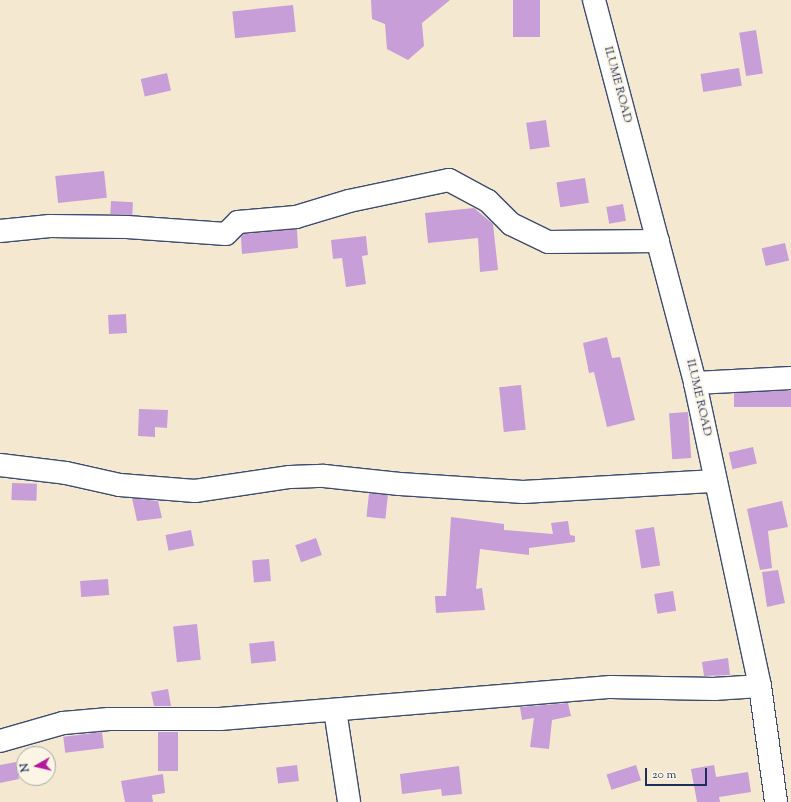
<!DOCTYPE html>
<html>
<head>
<meta charset="utf-8">
<style>
  body { margin:0 }
  #map { position:relative; width:791px; height:802px; overflow:hidden; background:#f4e9d0; font-family:"Sorts Mill Goudy",serif }
  div>[style] { position:absolute }
  .building>* { inset:0; background:#c79ed7; transform-origin:0 0 }
  .roads { filter:drop-shadow(1px 0 #3c4b6f) drop-shadow(-1px 0 #3c4b6f) drop-shadow(0 1px #3c4b6f) drop-shadow(0 -1px #3c4b6f) }
  .minor>* { height:22px; margin:-11px; padding:0 11px; transform-origin:11px; border-radius:11px; background:#fff }
  span { translate:-50% -50%; white-space:nowrap; text-align:center; line-height:1.15; -webkit-text-stroke:4px #fcf5e5; paint-order:stroke }
  .street-label { font-size:12px; color:#1b2f5e }
  .north { position:absolute; left:16px; top:746px; width:40px; height:40px; box-sizing:border-box; background:#fcf5e5; border:1px solid #a2a6af; border-radius:50%; rotate:262deg; font-size:11px; font-weight:700; line-height:16px; text-align:center; color:#1b2f5e }
  .north::after { content:''; display:block; margin:auto; width:14px; height:18px; background:#b5179e; clip-path:polygon(50% 0,100% 100%,50% 72%,0 100%) }
  .scale { position:absolute; left:645px; top:768px; width:62px; height:18px; box-sizing:border-box; border:2px solid #1b2f5e; border-top:0; padding-left:5px; font-size:12px; line-height:14px; white-space:nowrap; color:#1b2f5e; -webkit-text-stroke:3px #fcf5e5; paint-order:stroke }
</style>
</head>
<body>
<div id="map">
  <div class="building">
    <div style="clip-path:polygon(371px 0,450px 0,422px 23px,424px 46px,408px 60px,387px 49px,385px 24px,372px 19px)"></div>
    <div style="left:513px;top:0;width:27px;height:37px"></div>
    <div style="left:293px;top:5px;width:27px;height:61px;rotate:84deg"></div>
    <div style="left:756px;top:30px;width:44px;height:17px;rotate:81deg"></div>
    <div style="left:739px;top:68px;width:18px;height:39px;rotate:81deg"></div>
    <div style="left:167px;top:73px;width:18px;height:27px;rotate:77deg"></div>
    <div style="left:546px;top:120px;width:27px;height:20px;rotate:82deg"></div>
    <div style="left:104px;top:171px;width:27px;height:49px;rotate:84deg"></div>
    <div style="left:585px;top:178px;width:25px;height:29px;rotate:81deg"></div>
    <div style="left:111px;top:201px;width:22px;height:13px;rotate:3deg"></div>
    <div style="left:623px;top:204px;width:17px;height:17px;rotate:80deg"></div>
    <div style="clip-path:polygon(474px 208px,493px 224px,498px 270px,480px 272px,478px 238px,428px 243px,425px 213px)"></div>
    <div style="clip-path:polygon(297px 229px,298px 248px,242px 254px,241px 237px,244px 234px)"></div>
    <div style="clip-path:polygon(366px 236px,368px 255px,362px 256px,366px 284px,346px 287px,342px 258px,333px 259px,331px 240px)"></div>
    <div style="left:785px;top:243px;width:18px;height:24px;rotate:77deg"></div>
    <div style="left:126px;top:314px;width:19px;height:18px;rotate:87deg"></div>
    <div style="clip-path:polygon(607px 337px,612px 358px,620px 357px,635px 420px,607px 427px,594px 372px,589px 373px,583px 343px)"></div>
    <div style="left:521px;top:385px;width:45px;height:22px;rotate:84deg"></div>
    <div style="left:791px;top:391px;width:16px;height:57px;rotate:90deg"></div>
    <div style="clip-path:polygon(139px 409px,168px 410px,167px 428px,155px 427px,155px 437px,138px 436px)"></div>
    <div style="left:688px;top:412px;width:46px;height:19px;rotate:86deg"></div>
    <div style="left:753px;top:447px;width:17px;height:25px;rotate:77deg"></div>
    <div style="left:12px;top:483px;width:25px;height:17px;rotate:2deg"></div>
    <div style="left:369px;top:493px;width:19px;height:24px;rotate:6deg"></div>
    <div style="clip-path:polygon(132px 498px,158px 501px,162px 518px,137px 521px)"></div>
    <div style="clip-path:polygon(782px 501px,788px 527px,768px 531px,772px 568px,760px 570px,747px 509px)"></div>
    <div style="clip-path:polygon(451px 517px,504px 524px,504px 530px,553px 534px,551px 523px,568px 521px,570px 535px,575px 536px,575px 542px,529px 548px,529px 555px,480px 549px,476px 589px,482px 588px,485px 610px,436px 613px,435px 596px,446px 596px)"></div>
    <div style="left:654px;top:527px;width:39px;height:19px;rotate:81deg"></div>
    <div style="left:191px;top:530px;width:16px;height:26px;rotate:79deg"></div>
    <div style="left:316px;top:538px;width:18px;height:22px;rotate:71deg"></div>
    <div style="left:269px;top:559px;width:22px;height:17px;rotate:85deg"></div>
    <div style="clip-path:polygon(778px 570px,785px 603px,767px 607px,762px 572px)"></div>
    <div style="left:108px;top:579px;width:16px;height:28px;rotate:86deg"></div>
    <div style="left:673px;top:591px;width:20px;height:19px;rotate:81deg"></div>
    <div style="left:197px;top:624px;width:36px;height:24px;rotate:84deg"></div>
    <div style="left:274px;top:641px;width:20px;height:25px;rotate:84deg"></div>
    <div style="clip-path:polygon(728px 658px,730px 675px,704px 676px,702px 662px)"></div>
    <div style="clip-path:polygon(168px 689px,171px 706px,154px 706px,151px 692px)"></div>
    <div style="clip-path:polygon(568px 703px,571px 716px,552px 720px,549px 749px,530px 747px,534px 718px,522px 720px,520px 707px)"></div>
    <div style="left:102px;top:732px;width:16px;height:39px;rotate:83deg"></div>
    <div style="left:158px;top:732px;width:20px;height:39px"></div>
    <div style="clip-path:polygon(16px 762px,19px 779px,0 783px,0 765px)"></div>
    <div style="left:297px;top:765px;width:16px;height:21px;rotate:83deg"></div>
    <div style="left:636px;top:765px;width:16px;height:31px;rotate:72deg"></div>
    <div style="clip-path:polygon(714px 765px,716px 777px,748px 772px,751px 792px,719px 797px,720px 802px,697px 802px,691px 769px)"></div>
    <div style="clip-path:polygon(459px 766px,462px 794px,442px 796px,441px 789px,402px 794px,400px 774px)"></div>
    <div style="clip-path:polygon(163px 774px,165px 793px,152px 795px,153px 802px,125px 802px,121px 781px)"></div>
  </div>
  <div class="roads">
    <div class="minor">
      <div style="left:594px;top:0;width:396px;rotate:75.2deg"></div>
      <div style="left:695px;top:383px;width:310px;rotate:77.9deg"></div>
      <div style="left:760px;top:686px;width:117px;rotate:82.1deg"></div>
      <div style="left:0;top:231px;width:50px;rotate:-5.7deg"></div>
      <div style="left:50px;top:226px;width:77px;rotate:0.7deg"></div>
      <div style="left:127px;top:227px;width:99px;rotate:4deg"></div>
      <div style="left:226px;top:234px;width:17px;rotate:-45deg"></div>
      <div style="left:238px;top:222px;width:58px;rotate:-4.9deg"></div>
      <div style="left:296px;top:217px;width:55px;rotate:-16.8deg"></div>
      <div style="left:349px;top:201px;width:102px;rotate:-11.9deg"></div>
      <div style="left:449px;top:180px;width:44px;rotate:28.3deg"></div>
      <div style="left:488px;top:201px;width:33px;rotate:45deg"></div>
      <div style="left:511px;top:224px;width:41px;rotate:25.9deg"></div>
      <div style="left:548px;top:242px;width:110px;rotate:-0.5deg"></div>
      <div style="left:695px;top:383px;width:96px;rotate:-3deg"></div>
      <div style="left:0;top:465px;width:66px;rotate:6.9deg"></div>
      <div style="left:66px;top:473px;width:55px;rotate:12.5deg"></div>
      <div style="left:120px;top:485px;width:75px;rotate:4.6deg"></div>
      <div style="left:195px;top:491px;width:96px;rotate:-8.4deg"></div>
      <div style="left:290px;top:477px;width:34px;rotate:-2deg"></div>
      <div style="left:324px;top:476px;width:76px;rotate:6deg"></div>
      <div style="left:400px;top:484px;width:123px;rotate:3.7deg"></div>
      <div style="left:523px;top:492px;width:193px;rotate:-3.3deg"></div>
      <div style="left:335px;top:710px;width:93px;rotate:81.3deg"></div>
      <div style="left:0;top:741px;width:66px;rotate:-15.9deg"></div>
      <div style="left:63px;top:723px;width:46px;rotate:-5deg"></div>
      <div style="left:109px;top:719px;width:111px"></div>
      <div style="left:220px;top:719px;width:392px;rotate:-4.7deg"></div>
      <div style="left:611px;top:687px;width:103px;rotate:1.1deg"></div>
      <div style="left:714px;top:689px;width:46px;rotate:-3.7deg"></div>
    </div>
  </div>
  <div class="street-label">
    <span style="left:617px;top:85px;rotate:75deg">ILUME ROAD</span>
    <span style="left:698px;top:398px;rotate:77deg">ILUME ROAD</span>
  </div>
  <div class="north">N</div>
  <div class="scale">20 m</div>
</div>
</body>
</html>
